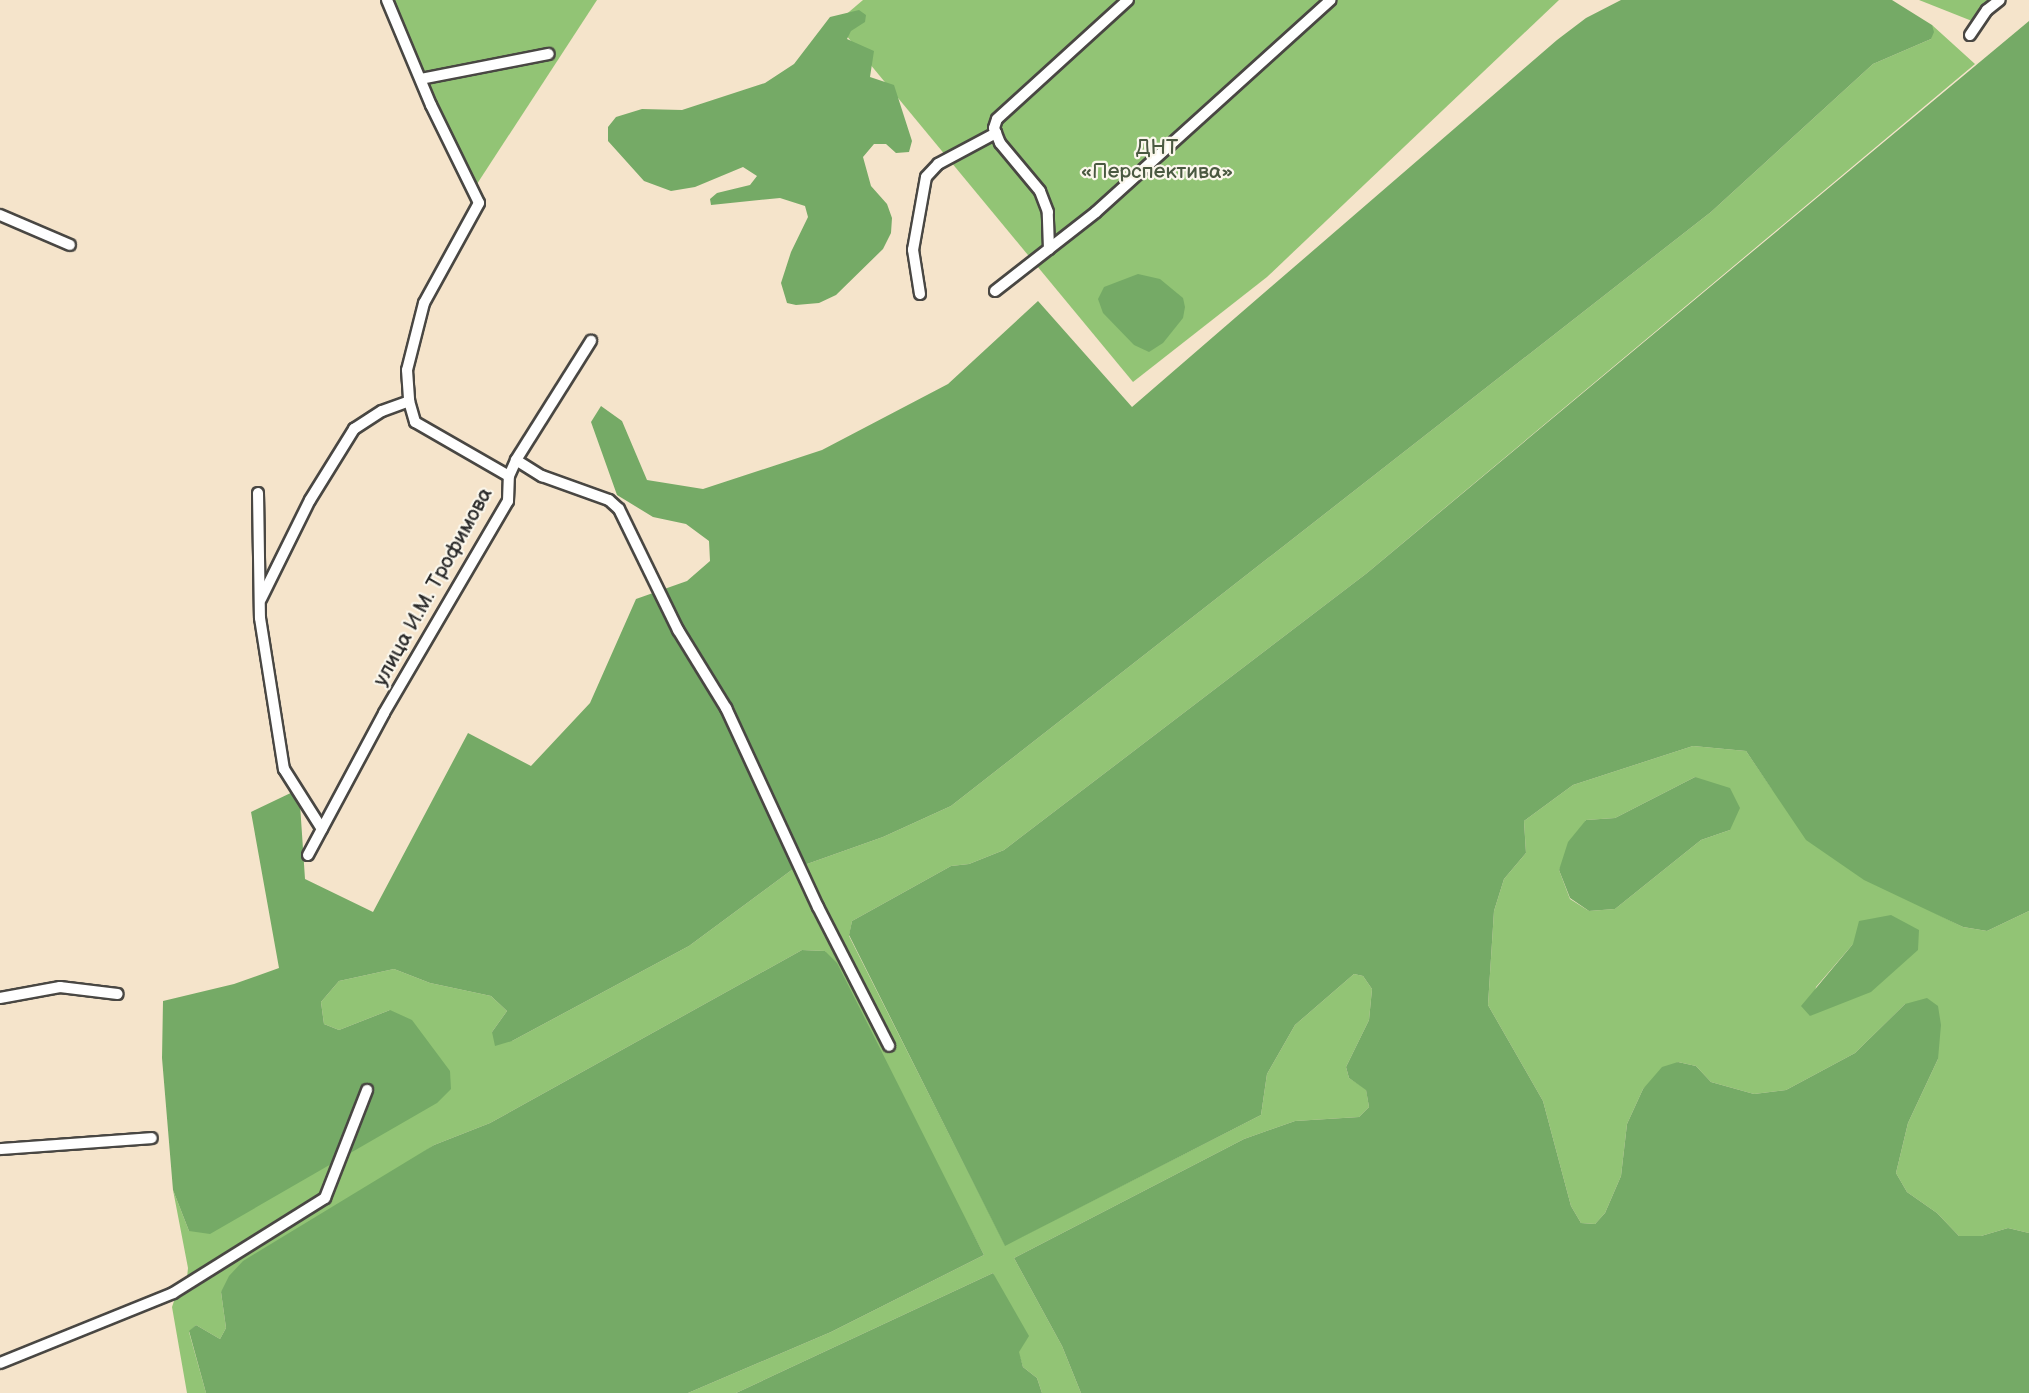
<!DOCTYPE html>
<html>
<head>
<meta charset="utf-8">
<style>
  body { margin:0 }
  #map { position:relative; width:2029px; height:1393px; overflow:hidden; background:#f5e4cb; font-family:"Balsamiq Sans",sans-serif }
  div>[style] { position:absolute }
  .green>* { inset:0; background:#92c475 }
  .forest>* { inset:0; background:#75aa66 }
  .roads { filter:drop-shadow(2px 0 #494743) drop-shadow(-2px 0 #494743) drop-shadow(0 2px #494743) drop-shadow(0 -2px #494743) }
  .street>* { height:10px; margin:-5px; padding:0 5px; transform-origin:5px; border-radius:5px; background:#fff }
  span { translate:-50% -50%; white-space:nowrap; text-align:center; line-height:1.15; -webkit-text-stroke:4.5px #fbf7ec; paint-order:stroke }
  .park-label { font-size:21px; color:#4a5941 }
  .street-label { font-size:21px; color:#2b2b2b }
</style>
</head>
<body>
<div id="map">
  <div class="green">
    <div style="clip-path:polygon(391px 0,597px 0,475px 187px)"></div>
    <div style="clip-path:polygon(863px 0,1559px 0,1267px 277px,1133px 382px,836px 23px)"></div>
    <div style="clip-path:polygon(1919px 0,2004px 0,1972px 21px)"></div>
    <div style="clip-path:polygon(1932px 25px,1975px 64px,1367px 573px,1004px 850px,969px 864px,951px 866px,852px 921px,849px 936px,1005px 1245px,1261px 1115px,1267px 1074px,1295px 1025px,1354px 974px,1363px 976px,1372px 989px,1369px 1020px,1346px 1067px,1349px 1078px,1366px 1089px,1369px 1107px,1359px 1117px,1295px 1121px,1244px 1139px,1014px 1258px,1062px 1346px,1081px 1393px,1042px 1393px,1037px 1378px,1023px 1367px,993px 1273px,736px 1393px,688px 1393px,831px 1332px,984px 1255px,825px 951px,802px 950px,490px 1123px,434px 1145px,221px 1292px,226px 1328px,220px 1339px,196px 1325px,189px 1332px,206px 1393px,187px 1393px,172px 1307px,176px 1295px,186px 1287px,188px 1268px,173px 1190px,189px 1231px,390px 1010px,339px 1030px,324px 1024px,321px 1002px,339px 981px,394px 969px,430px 983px,491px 996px,507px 1011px,492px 1032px,512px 1041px,689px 946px,793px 869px,883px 837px,951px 806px,1711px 212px,1873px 64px,1931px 39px)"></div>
    <div style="clip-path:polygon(evenodd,1693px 746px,1746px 751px,1772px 789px,1917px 904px,1963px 927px,1987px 931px,2029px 911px,2029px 1233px,2008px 1228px,1981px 1236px,1959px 1236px,1937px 1213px,1907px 1192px,1896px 1173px,1908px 1123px,1938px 1059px,1905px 1004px,1855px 1053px,1786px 1090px,1754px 1094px,1711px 1082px,1696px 1066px,1678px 1062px,1643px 1089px,1627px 1124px,1621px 1176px,1605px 1213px,1595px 1224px,1581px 1223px,1571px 1206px,1543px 1101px,1488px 1005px,1494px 911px,1504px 879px,1526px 853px,1524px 821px,1573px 785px,1693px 746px,1695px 777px,1730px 830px,1701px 840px,1615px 909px,1589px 911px,1570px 899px,1559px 870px,1586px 820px,1615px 818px,1695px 777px,1693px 746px,1853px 944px,1810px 1016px,1816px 987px,1853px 944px)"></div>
  </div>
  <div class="forest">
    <div style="clip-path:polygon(1621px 0,1892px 0,1932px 25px,1934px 32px,1931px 39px,1873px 64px,1711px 212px,951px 806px,883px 837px,793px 869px,689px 946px,512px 1041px,495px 1046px,492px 1032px,507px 1011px,491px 996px,430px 983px,394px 969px,339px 981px,321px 1002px,324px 1024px,339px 1030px,390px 1010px,412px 1020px,450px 1071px,451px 1089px,437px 1103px,210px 1234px,189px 1231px,173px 1190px,162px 1058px,163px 1001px,234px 984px,279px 968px,251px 812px,299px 789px,305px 879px,373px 912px,468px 733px,531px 766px,590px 703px,636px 599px,687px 581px,710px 561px,709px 541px,686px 524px,653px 517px,617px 495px,591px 422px,601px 406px,622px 421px,647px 480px,703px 489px,822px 450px,948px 384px,1038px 301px,1132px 407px,1557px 40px,1586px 18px)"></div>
    <div style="clip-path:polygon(859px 10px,866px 15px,865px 22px,851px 31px,847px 39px,874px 51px,870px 77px,894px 85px,912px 141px,909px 152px,896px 153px,886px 144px,874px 144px,863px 157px,871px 186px,887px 204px,892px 218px,891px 233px,883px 249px,836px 295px,819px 303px,796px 305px,787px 303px,781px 283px,791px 252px,808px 217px,805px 206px,780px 198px,711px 205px,710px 199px,717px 193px,750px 185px,757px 176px,743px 167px,695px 187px,671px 191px,644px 181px,608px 141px,608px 127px,616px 117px,642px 109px,682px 110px,765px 83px,794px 64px,830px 17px)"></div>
    <div style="clip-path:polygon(2029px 21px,2029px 911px,1987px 931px,1963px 927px,1864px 880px,1806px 840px,1746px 751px,1693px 746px,1573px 785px,1524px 821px,1526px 853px,1504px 879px,1494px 911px,1488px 1005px,1543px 1101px,1571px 1206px,1581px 1223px,1595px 1224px,1605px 1213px,1621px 1176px,1627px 1124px,1643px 1089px,1662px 1067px,1678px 1062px,1696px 1066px,1711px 1082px,1754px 1094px,1786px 1090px,1855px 1053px,1905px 1004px,1927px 998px,1938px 1006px,1941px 1025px,1938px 1059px,1908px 1123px,1896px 1173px,1907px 1192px,1937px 1213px,1959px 1236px,1981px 1236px,2008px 1228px,2029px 1233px,2029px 1393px,1081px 1393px,1062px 1346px,1014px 1258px,1244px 1139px,1295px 1121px,1359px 1117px,1369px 1107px,1366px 1090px,1349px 1078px,1346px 1067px,1369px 1020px,1372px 989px,1363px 976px,1354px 974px,1295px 1025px,1267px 1074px,1261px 1115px,1005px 1246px,849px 935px,852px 921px,951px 866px,969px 864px,1004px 850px,1367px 573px)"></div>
    <div style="clip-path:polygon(1138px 274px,1160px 279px,1183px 298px,1185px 307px,1183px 318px,1163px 343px,1149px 352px,1134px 345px,1103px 313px,1098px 299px,1104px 287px)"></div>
    <div style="clip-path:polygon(1695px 777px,1730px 788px,1740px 808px,1730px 830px,1701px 840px,1615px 909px,1589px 911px,1570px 898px,1559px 870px,1568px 842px,1586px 820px,1615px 818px)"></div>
    <div style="clip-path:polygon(1891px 915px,1919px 930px,1918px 950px,1871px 992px,1810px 1016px,1801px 1006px,1853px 944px,1859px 921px)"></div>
    <div style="clip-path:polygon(802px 950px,825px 951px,837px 963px,984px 1255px,831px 1332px,688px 1393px,206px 1393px,189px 1331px,196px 1325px,220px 1339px,226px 1328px,221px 1292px,229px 1276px,243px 1261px,434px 1145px,490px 1123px)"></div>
    <div style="clip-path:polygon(993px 1273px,1029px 1336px,1019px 1352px,1023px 1367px,1037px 1378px,1042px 1393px,736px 1393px)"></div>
  </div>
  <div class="roads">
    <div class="street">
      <div style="left:387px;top:0;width:114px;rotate:67.3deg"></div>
      <div style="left:431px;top:105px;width:109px;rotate:63.9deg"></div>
      <div style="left:479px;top:203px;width:114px;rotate:118.8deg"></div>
      <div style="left:424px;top:303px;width:69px;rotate:104.2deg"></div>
      <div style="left:407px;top:370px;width:31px;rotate:86deg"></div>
      <div style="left:409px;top:401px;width:22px;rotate:74deg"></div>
      <div style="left:415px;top:422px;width:108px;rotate:29.9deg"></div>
      <div style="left:1970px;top:35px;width:30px;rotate:-56deg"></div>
      <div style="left:1987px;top:10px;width:16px;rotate:-38deg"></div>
      <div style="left:421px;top:79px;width:130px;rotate:-11.1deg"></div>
      <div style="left:0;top:215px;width:76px;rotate:23.2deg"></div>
      <div style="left:1049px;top:249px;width:37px;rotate:-92deg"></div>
      <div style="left:1048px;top:212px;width:22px;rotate:-111deg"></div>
      <div style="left:1040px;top:191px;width:62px;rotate:-129.8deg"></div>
      <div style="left:1000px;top:143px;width:16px;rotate:-112deg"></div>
      <div style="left:994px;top:128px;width:9px;rotate:-72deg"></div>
      <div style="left:997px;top:119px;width:177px;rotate:-42.3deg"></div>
      <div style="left:995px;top:291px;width:128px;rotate:-38deg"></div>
      <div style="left:1096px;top:212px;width:316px;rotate:-42.1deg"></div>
      <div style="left:920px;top:294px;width:45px;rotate:-99deg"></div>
      <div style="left:913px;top:250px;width:74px;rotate:-79.9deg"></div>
      <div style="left:926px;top:177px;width:18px;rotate:-47deg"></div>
      <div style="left:938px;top:164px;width:66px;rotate:-28.1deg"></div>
      <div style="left:516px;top:460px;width:31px;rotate:32deg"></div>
      <div style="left:542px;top:476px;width:71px;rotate:19.7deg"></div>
      <div style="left:609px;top:500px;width:13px;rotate:42deg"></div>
      <div style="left:619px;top:509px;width:135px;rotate:64deg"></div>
      <div style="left:678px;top:630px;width:92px;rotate:58.4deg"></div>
      <div style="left:726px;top:708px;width:219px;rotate:65.2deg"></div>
      <div style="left:818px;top:907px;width:156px;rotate:62.9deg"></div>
      <div style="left:258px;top:493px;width:125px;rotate:89.1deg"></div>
      <div style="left:260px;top:618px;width:153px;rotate:81deg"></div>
      <div style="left:284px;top:769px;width:71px;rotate:57.7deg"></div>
      <div style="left:261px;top:599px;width:110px;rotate:-63.7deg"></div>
      <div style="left:310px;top:500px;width:84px;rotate:-58.2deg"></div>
      <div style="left:354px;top:429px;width:33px;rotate:-33deg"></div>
      <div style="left:382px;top:411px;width:29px;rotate:-20deg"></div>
      <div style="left:308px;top:855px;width:161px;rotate:-61.8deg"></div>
      <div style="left:384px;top:713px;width:246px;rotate:-59.7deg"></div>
      <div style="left:508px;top:501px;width:25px;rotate:-88deg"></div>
      <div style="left:509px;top:476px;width:17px;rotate:-66deg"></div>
      <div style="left:516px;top:460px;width:141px;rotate:-57.8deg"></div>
      <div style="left:0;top:998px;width:61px;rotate:-10.4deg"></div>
      <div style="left:60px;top:987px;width:58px;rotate:6.9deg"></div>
      <div style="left:0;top:1149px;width:152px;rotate:-4.1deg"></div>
      <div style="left:0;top:1363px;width:187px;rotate:-22deg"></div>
      <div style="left:173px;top:1293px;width:179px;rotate:-32deg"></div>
      <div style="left:325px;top:1198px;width:116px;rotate:-68.7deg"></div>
    </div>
  </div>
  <div class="park-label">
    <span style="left:1157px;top:160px">ДНТ<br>«Перспектива»</span>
  </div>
  <div class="street-label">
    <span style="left:433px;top:587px;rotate:-61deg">улица И.М. Трофимова</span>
  </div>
</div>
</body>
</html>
